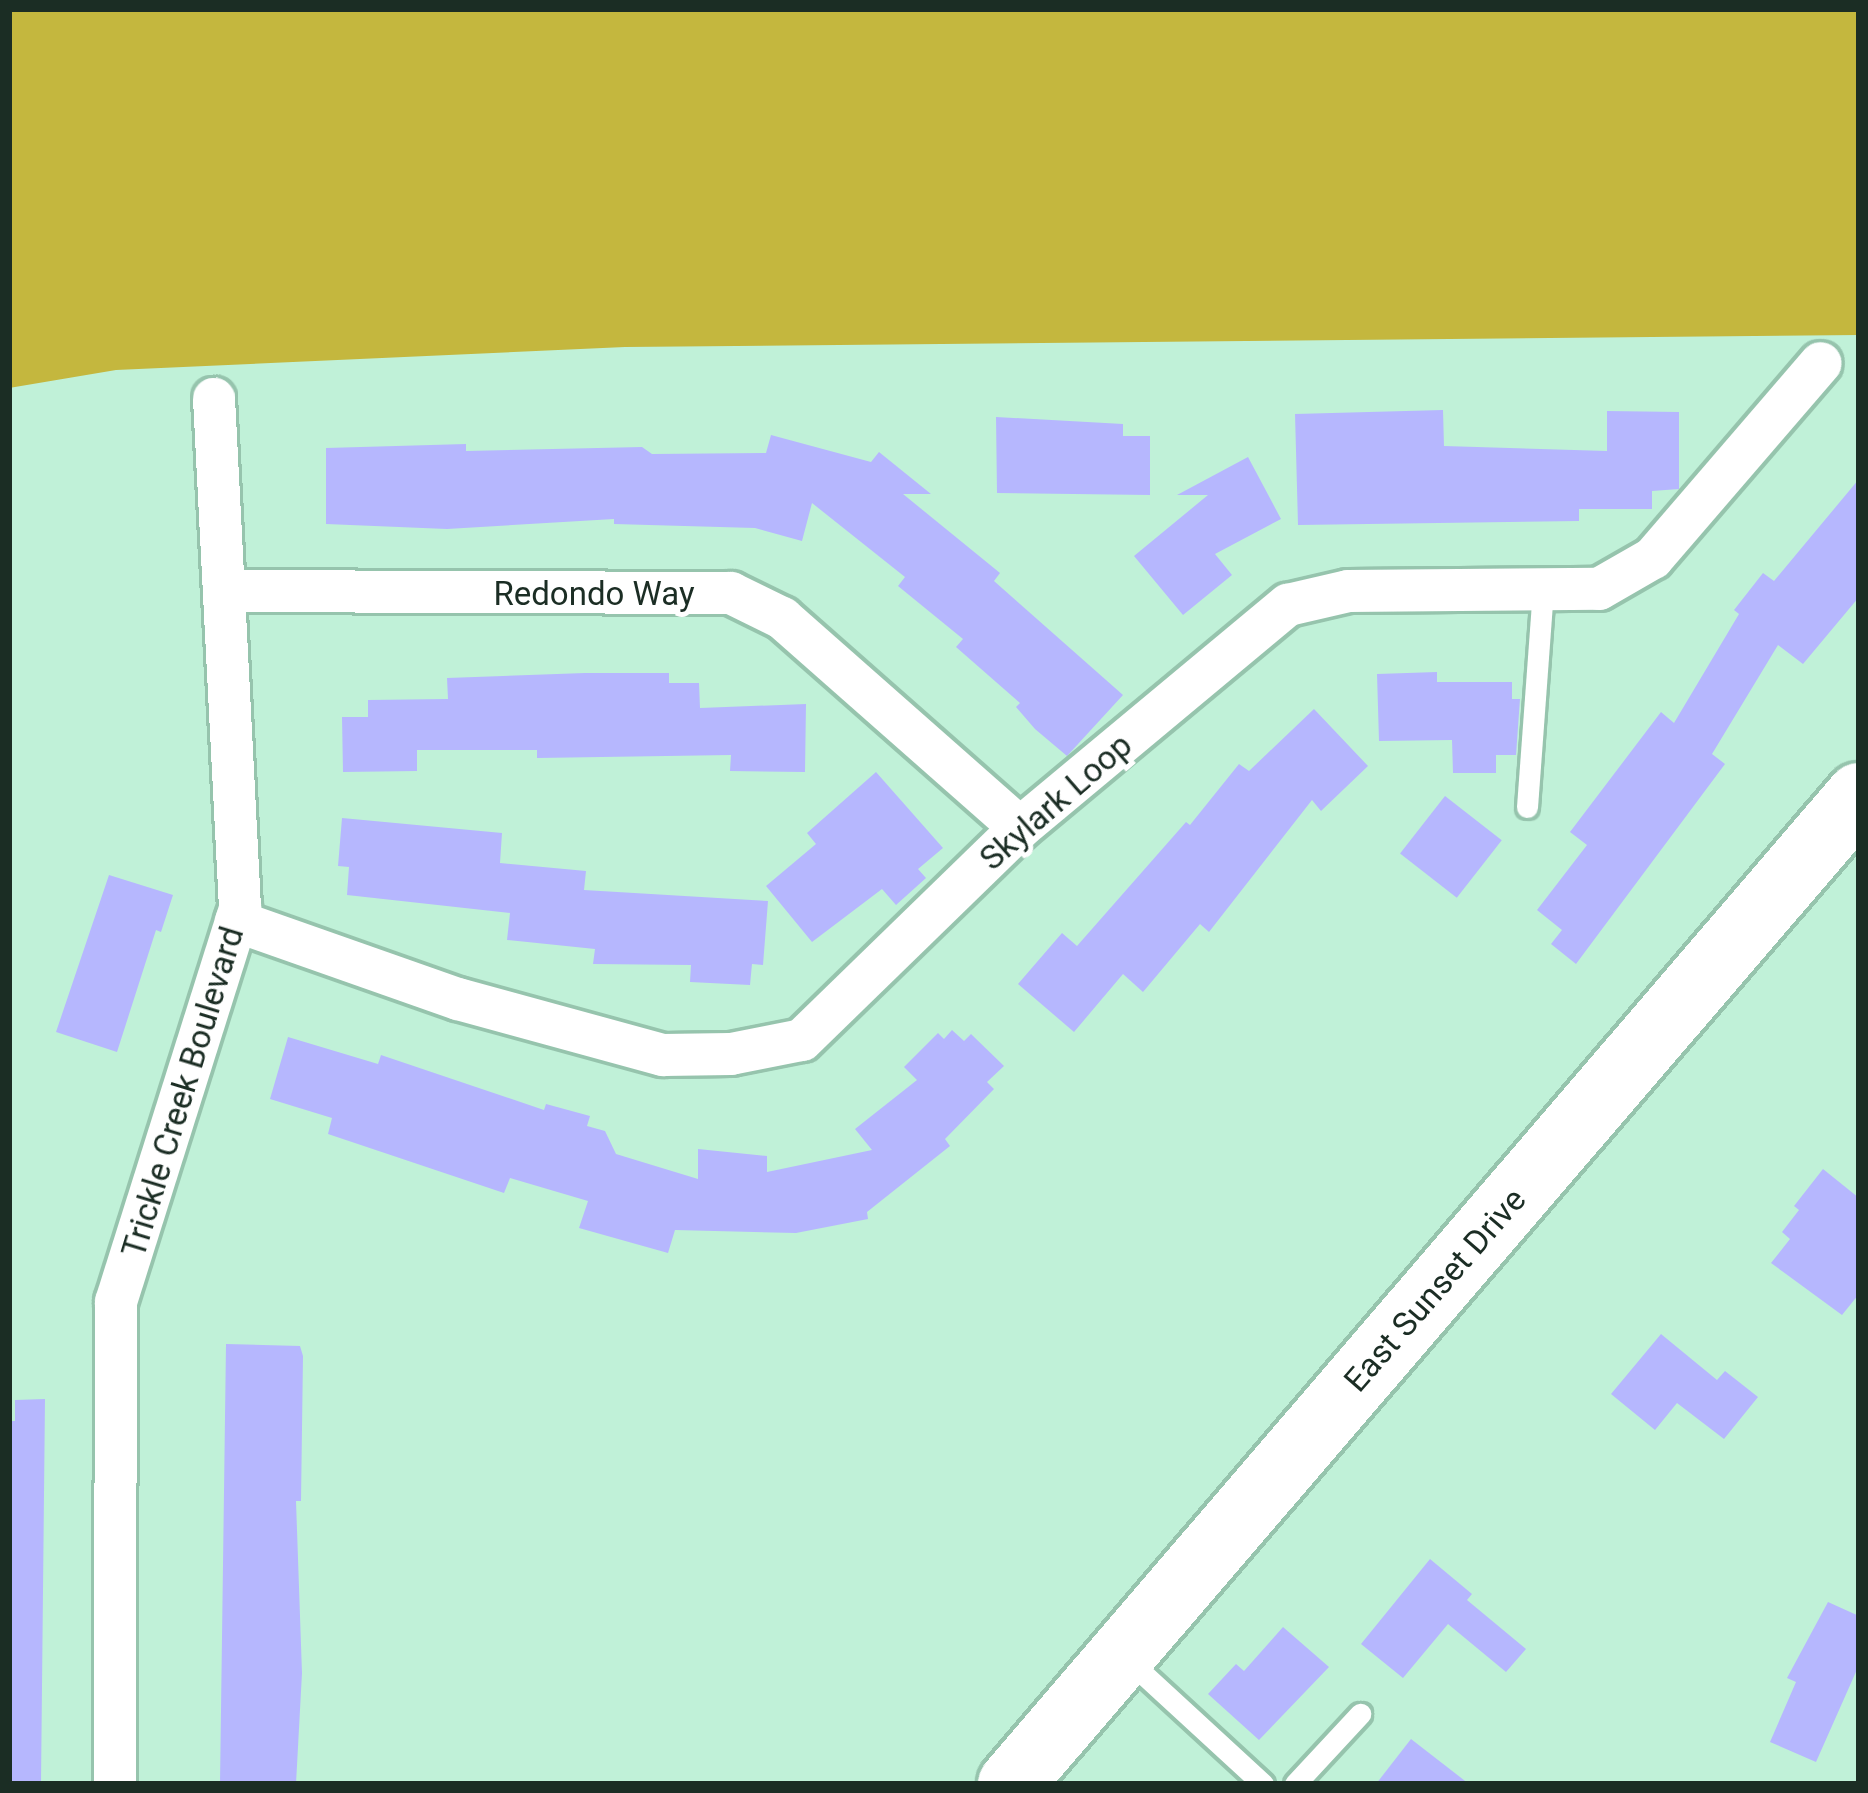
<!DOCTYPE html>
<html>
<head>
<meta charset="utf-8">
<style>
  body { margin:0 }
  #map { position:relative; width:1868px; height:1793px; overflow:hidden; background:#c0f1d8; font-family:Roboto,sans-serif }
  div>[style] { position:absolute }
  .green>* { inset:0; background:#c4b73e }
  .building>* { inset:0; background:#b6b7fe; transform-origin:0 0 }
  .roads { filter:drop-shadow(3px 0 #96c4ad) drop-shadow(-3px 0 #96c4ad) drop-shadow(0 3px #96c4ad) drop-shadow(0 -3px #96c4ad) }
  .service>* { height:21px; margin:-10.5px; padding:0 10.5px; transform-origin:10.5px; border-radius:10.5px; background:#fff }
  .minor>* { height:42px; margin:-21px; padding:0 21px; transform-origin:21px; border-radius:21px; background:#fff }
  .primary>* { height:66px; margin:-33px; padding:0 33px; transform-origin:33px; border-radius:33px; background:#fff }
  span { translate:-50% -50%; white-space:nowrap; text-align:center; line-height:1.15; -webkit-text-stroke:10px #fff; paint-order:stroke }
  .street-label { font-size:33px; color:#1b2d24 }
  .frame { position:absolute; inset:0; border:12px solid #1b2d24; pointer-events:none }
</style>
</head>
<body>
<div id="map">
  <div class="green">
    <div style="clip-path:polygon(9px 9px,1859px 9px,1859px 335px,625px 347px,116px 370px,9px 388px)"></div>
  </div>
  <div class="building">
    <div style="clip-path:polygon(1443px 410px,1444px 446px,1607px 451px,1607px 411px,1679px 412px,1679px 489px,1652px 491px,1652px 509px,1579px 509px,1579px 521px,1298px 525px,1295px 414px)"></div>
    <div style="clip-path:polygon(996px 417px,1123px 424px,1123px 436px,1150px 436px,1150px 495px,997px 493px)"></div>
    <div style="clip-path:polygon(771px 435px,871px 462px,879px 452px,931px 494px,903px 494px,1000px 573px,994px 581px,1123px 695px,1067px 756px,1035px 729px,1016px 707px,1020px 703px,956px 647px,963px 639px,898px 586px,905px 577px,812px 503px,802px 541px,755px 528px,614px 524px,614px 519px,447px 529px,326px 524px,326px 448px,466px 444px,466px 451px,642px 447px,652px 454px,766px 453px)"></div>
    <div style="clip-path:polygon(1248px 457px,1281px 519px,1215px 554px,1232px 575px,1183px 615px,1134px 556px,1208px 495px,1177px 495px)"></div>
    <div style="clip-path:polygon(1859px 479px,1859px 597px,1803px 664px,1778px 645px,1712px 754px,1725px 764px,1576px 964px,1551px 944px,1562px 930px,1537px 910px,1587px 845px,1570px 832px,1661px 712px,1674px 723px,1739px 614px,1734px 610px,1763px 573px,1774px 581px)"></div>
    <div style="clip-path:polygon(1437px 672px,1437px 682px,1512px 682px,1512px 699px,1520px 699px,1516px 755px,1496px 755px,1496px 773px,1453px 773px,1452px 740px,1379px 741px,1377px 674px)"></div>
    <div style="clip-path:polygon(585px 673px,669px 673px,669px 683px,699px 683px,700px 708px,806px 704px,805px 772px,730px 771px,731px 755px,537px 758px,537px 750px,417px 750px,417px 771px,343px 772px,342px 717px,368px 717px,368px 700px,448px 699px,447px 678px)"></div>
    <div style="clip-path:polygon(1314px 709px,1368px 766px,1321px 811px,1312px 800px,1209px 932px,1200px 924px,1143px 992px,1123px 974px,1074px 1032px,1018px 984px,1062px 933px,1077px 946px,1186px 822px,1190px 825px,1239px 764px,1249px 771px)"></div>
    <div style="clip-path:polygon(876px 772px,943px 848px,918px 869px,926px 878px,896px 905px,882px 889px,812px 942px,766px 886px,816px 844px,807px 833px)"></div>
    <div style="left:1445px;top:796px;width:72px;height:73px;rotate:38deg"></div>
    <div style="clip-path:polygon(342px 818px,502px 833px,500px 863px,586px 871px,584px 890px,768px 901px,763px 965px,752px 964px,750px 985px,690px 982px,691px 965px,593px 964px,595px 949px,507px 940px,510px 913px,347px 895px,349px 867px,338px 866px)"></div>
    <div style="clip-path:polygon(109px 875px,173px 895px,161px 932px,156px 930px,117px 1052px,56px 1032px)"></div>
    <div style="clip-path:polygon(952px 1030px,964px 1041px,971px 1034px,1004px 1066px,987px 1082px,994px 1089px,945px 1139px,950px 1146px,867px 1212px,868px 1219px,796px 1233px,675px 1230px,668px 1253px,579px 1228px,588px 1201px,510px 1178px,504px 1193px,328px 1134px,332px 1118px,270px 1099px,288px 1037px,378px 1064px,381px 1055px,544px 1110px,546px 1104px,590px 1116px,587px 1126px,605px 1131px,616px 1154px,698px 1179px,698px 1149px,767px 1156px,767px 1172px,872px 1150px,855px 1129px,917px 1080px,904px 1067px,938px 1033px,944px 1039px)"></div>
    <div style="clip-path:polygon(1823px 1169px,1859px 1198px,1859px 1294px,1842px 1315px,1771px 1263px,1790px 1239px,1782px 1232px,1799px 1210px,1794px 1206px)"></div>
    <div style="clip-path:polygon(1661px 1334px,1717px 1380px,1725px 1371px,1758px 1397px,1724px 1439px,1677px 1403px,1655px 1430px,1611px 1394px)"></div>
    <div style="clip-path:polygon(226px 1344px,300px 1346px,303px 1356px,301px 1501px,296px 1501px,302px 1673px,296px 1784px,220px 1784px)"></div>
    <div style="clip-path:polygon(45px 1399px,41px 1784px,9px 1784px,9px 1421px,15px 1421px,15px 1400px)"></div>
    <div style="clip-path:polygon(1430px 1559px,1472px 1594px,1467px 1600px,1526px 1649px,1506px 1672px,1448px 1624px,1403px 1678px,1361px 1644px)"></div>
    <div style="clip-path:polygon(1828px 1602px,1859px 1616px,1859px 1665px,1816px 1762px,1770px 1742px,1796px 1682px,1787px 1678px)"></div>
    <div style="clip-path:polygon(1283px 1627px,1329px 1667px,1259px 1740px,1208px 1694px,1236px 1664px,1244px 1671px)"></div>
    <div style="clip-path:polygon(1411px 1739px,1469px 1784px,1376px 1784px)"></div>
  </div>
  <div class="roads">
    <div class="service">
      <div style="left:1527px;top:807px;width:218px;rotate:-85.8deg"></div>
      <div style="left:1127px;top:1659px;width:185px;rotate:42.6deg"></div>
      <div style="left:1295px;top:1784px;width:96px;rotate:-47.1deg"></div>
    </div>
    <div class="minor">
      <div style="left:228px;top:591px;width:503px;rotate:0.23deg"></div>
      <div style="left:731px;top:593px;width:57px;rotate:26.1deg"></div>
      <div style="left:782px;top:618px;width:317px;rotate:41.4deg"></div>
      <div style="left:236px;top:921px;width:235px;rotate:19.4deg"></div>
      <div style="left:458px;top:999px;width:213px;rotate:15.3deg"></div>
      <div style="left:663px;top:1055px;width:68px;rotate:-0.8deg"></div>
      <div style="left:731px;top:1054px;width:72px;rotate:-11.2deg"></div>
      <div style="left:802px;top:1040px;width:304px;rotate:-44.2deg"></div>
      <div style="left:1020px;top:828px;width:349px;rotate:-39.8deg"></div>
      <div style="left:1288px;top:605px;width:62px;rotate:-13.1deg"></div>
      <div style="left:1348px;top:591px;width:251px;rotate:-0.5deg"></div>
      <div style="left:1599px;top:589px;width:62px;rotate:-29.9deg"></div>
      <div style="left:1653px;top:558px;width:257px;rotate:-49.3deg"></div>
      <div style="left:115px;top:1784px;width:482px;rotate:-89.9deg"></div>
      <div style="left:116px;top:1302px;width:413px;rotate:-72.5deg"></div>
      <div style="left:240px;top:908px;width:510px;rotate:-92.92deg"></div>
    </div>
    <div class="primary">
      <div style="left:1011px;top:1784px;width:1302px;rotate:-49.36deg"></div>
    </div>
  </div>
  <div class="street-label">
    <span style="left:594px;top:594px">Redondo Way</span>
    <span style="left:1056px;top:802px;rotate:-41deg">Skylark Loop</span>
    <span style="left:183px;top:1092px;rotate:-73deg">Trickle Creek Boulevard</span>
    <span style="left:1435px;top:1290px;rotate:-49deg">East Sunset Drive</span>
  </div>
  <div class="frame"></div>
</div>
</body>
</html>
